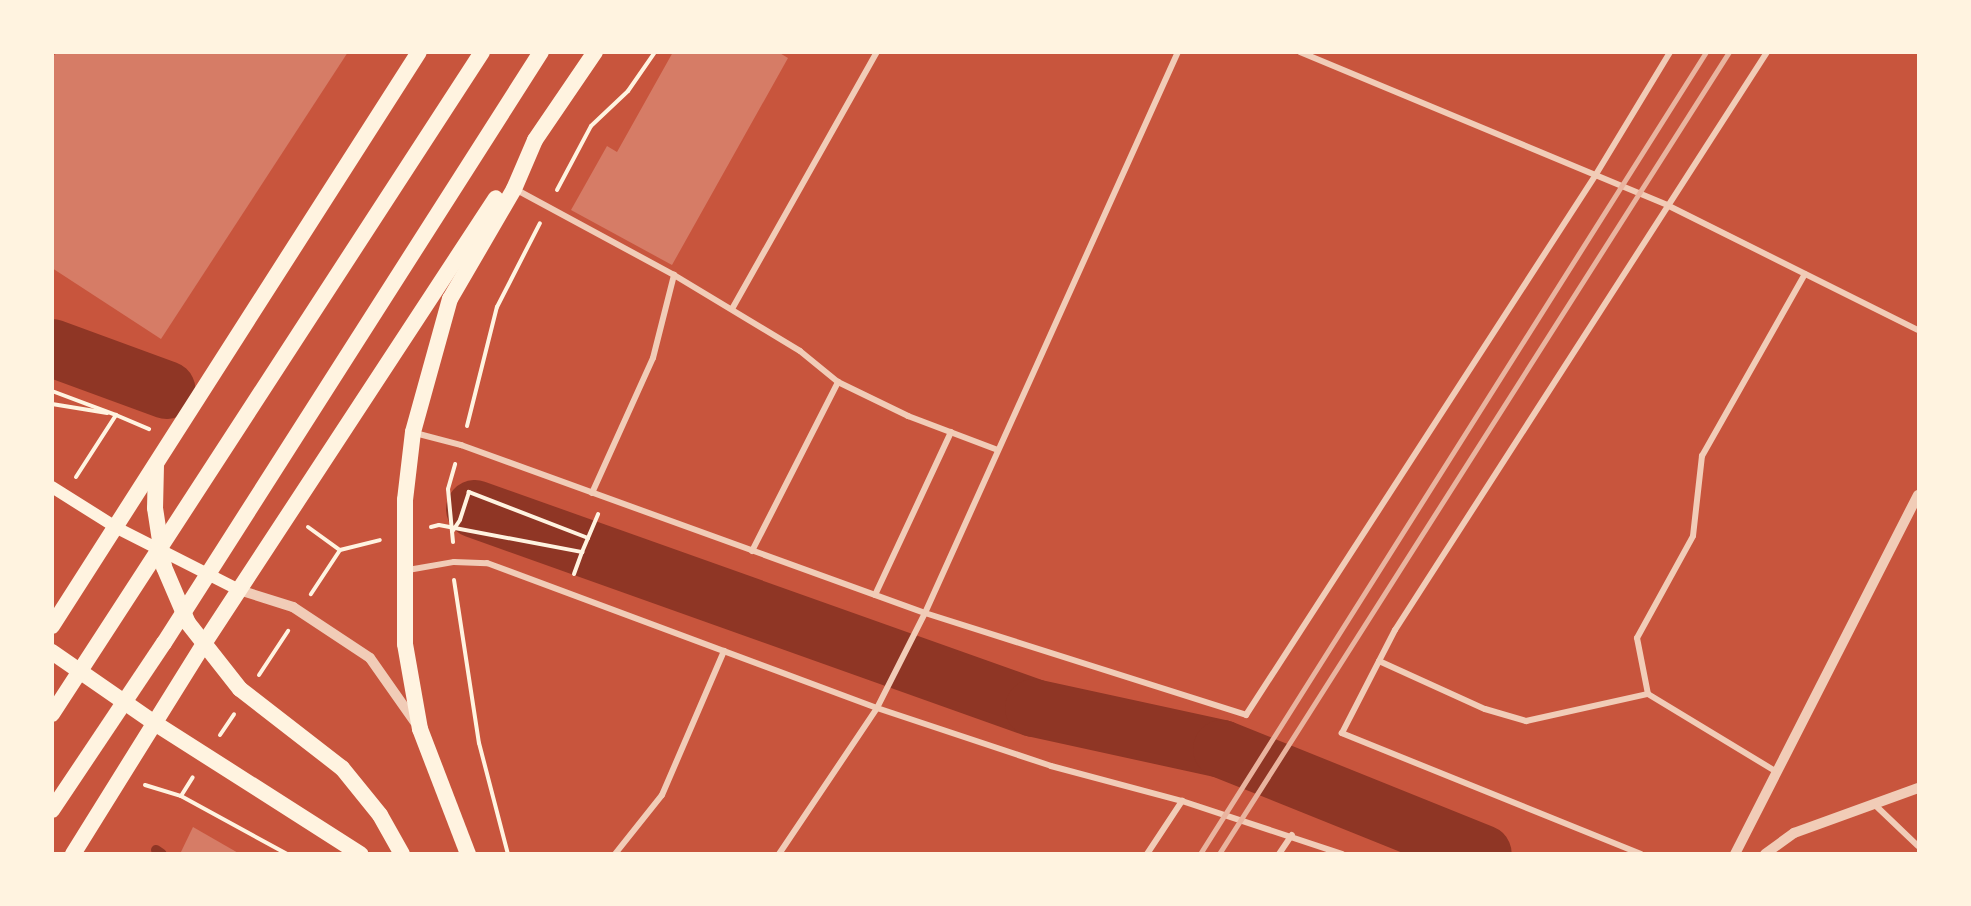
<!DOCTYPE html>
<html>
<head>
<meta charset="utf-8">
<style>
  body { margin:0 }
  #map { position:relative; width:1971px; height:906px; overflow:hidden; background:#c8553d; font-family:"Source Serif 4",serif }
  div>[style] { position:absolute }
  .stream>* { height:10px; margin:-5px; padding:0 5px; transform-origin:5px; border-radius:5px; background:#8f3625 }
  .river>* { height:58px; margin:-29px; padding:0 29px; transform-origin:29px; border-radius:29px; background:#8f3625 }
  .building>* { inset:0; background:#d67c66 }
  .path>* { height:4px; margin:-2px; padding:0 2px; transform-origin:2px; border-radius:2px; background:#fff3e0 }
  .minor>* { height:6px; margin:-3px; padding:0 3px; transform-origin:3px; border-radius:3px; background:#f1ccb7 }
  .tertiary>* { height:10px; margin:-5px; padding:0 5px; transform-origin:5px; border-radius:5px; background:#f1ccb7 }
  .secondary>* { height:12px; margin:-6px; padding:0 6px; transform-origin:6px; border-radius:6px; background:#fff3e0 }
  .trunk>* { height:16px; margin:-8px; padding:0 8px; transform-origin:8px; border-radius:8px; background:#fff3e0 }
  .rail>* { height:4.5px; margin:-2.25px; padding:0 2.25px; transform-origin:2.25px; border-radius:2.25px; background:#e9b49f }
  span { translate:-50% -50%; white-space:nowrap; text-align:center; line-height:1.15; -webkit-text-stroke:6px #fff3e0; paint-order:stroke }
  .frame { position:absolute; inset:0; border:54px solid #fff3e0; pointer-events:none }
</style>
</head>
<body>
<div id="map">
  <div class="stream">
    <div style="left:156px;top:850px;width:7px;rotate:34deg"></div>
  </div>
  <div class="river">
    <div style="left:52px;top:348px;width:122px;rotate:20.1deg"></div>
    <div style="left:475px;top:509px;width:593px;rotate:19.6deg"></div>
    <div style="left:1034px;top:708px;width:192px;rotate:12.3deg"></div>
    <div style="left:1222px;top:749px;width:281px;rotate:21.9deg"></div>
  </div>
  <div class="building">
    <div style="clip-path:polygon(58px 52px,348px 52px,161px 339px,52px 268px,52px 57px)"></div>
    <div style="clip-path:polygon(673px 52px,778px 52px,788px 58px,672px 265px,571px 210px,607px 146px,617px 152px)"></div>
    <div style="clip-path:polygon(193px 827px,240px 854px,180px 854px)"></div>
  </div>
  <div class="path">
    <div style="left:557px;top:190px;width:72px;rotate:-62deg"></div>
    <div style="left:591px;top:126px;width:51px;rotate:-43.4deg"></div>
    <div style="left:628px;top:91px;width:47px;rotate:-55.3deg"></div>
    <div style="left:52px;top:391px;width:68px;rotate:20.6deg"></div>
    <div style="left:52px;top:404px;width:56px;rotate:9.3deg"></div>
    <div style="left:467px;top:426px;width:123px;rotate:-75.9deg"></div>
    <div style="left:497px;top:307px;width:94px;rotate:-62.9deg"></div>
    <div style="left:76px;top:477px;width:74px;rotate:-57.2deg"></div>
    <div style="left:116px;top:415px;width:36px;rotate:23deg"></div>
    <div style="left:308px;top:527px;width:39px;rotate:36deg"></div>
    <div style="left:340px;top:550px;width:53px;rotate:123.4deg"></div>
    <div style="left:431px;top:527px;width:8px;rotate:-14deg"></div>
    <div style="left:439px;top:525px;width:146px;rotate:10.7deg"></div>
    <div style="left:582px;top:552px;width:15px;rotate:-67deg"></div>
    <div style="left:588px;top:538px;width:128px;rotate:-158.9deg"></div>
    <div style="left:469px;top:492px;width:29px;rotate:108deg"></div>
    <div style="left:460px;top:520px;width:14px;rotate:124deg"></div>
    <div style="left:588px;top:538px;width:26px;rotate:-67deg"></div>
    <div style="left:453px;top:542px;width:53px;rotate:-95.4deg"></div>
    <div style="left:448px;top:489px;width:26px;rotate:-74deg"></div>
    <div style="left:340px;top:550px;width:41px;rotate:-14deg"></div>
    <div style="left:574px;top:574px;width:23px;rotate:-70deg"></div>
    <div style="left:454px;top:580px;width:165px;rotate:81.3deg"></div>
    <div style="left:479px;top:743px;width:115px;rotate:75.4deg"></div>
    <div style="left:259px;top:675px;width:53px;rotate:-56.6deg"></div>
    <div style="left:220px;top:735px;width:25px;rotate:-56deg"></div>
    <div style="left:145px;top:785px;width:38px;rotate:17deg"></div>
    <div style="left:181px;top:796px;width:121px;rotate:28.7deg"></div>
    <div style="left:181px;top:796px;width:22px;rotate:-58deg"></div>
  </div>
  <div class="minor">
    <div style="left:1300px;top:52px;width:398px;rotate:22.6deg"></div>
    <div style="left:1667px;top:205px;width:280px;rotate:26.5deg"></div>
    <div style="left:515px;top:189px;width:181px;rotate:28.4deg"></div>
    <div style="left:674px;top:275px;width:147px;rotate:31.1deg"></div>
    <div style="left:800px;top:351px;width:49px;rotate:39.2deg"></div>
    <div style="left:838px;top:382px;width:78px;rotate:25.9deg"></div>
    <div style="left:908px;top:416px;width:96px;rotate:20.7deg"></div>
    <div style="left:732px;top:309px;width:295px;rotate:-60.6deg"></div>
    <div style="left:415px;top:433px;width:48px;rotate:14.6deg"></div>
    <div style="left:461px;top:445px;width:493px;rotate:19.9deg"></div>
    <div style="left:925px;top:613px;width:337px;rotate:17.6deg"></div>
    <div style="left:1246px;top:715px;width:642px;rotate:-57.08deg"></div>
    <div style="left:1595px;top:176px;width:145px;rotate:-58.8deg"></div>
    <div style="left:592px;top:493px;width:148px;rotate:-65.7deg"></div>
    <div style="left:653px;top:358px;width:86px;rotate:-75.8deg"></div>
    <div style="left:752px;top:551px;width:190px;rotate:-63deg"></div>
    <div style="left:408px;top:570px;width:47px;rotate:-9.9deg"></div>
    <div style="left:454px;top:562px;width:33px;rotate:2deg"></div>
    <div style="left:487px;top:563px;width:416px;rotate:20.4deg"></div>
    <div style="left:877px;top:708px;width:183px;rotate:18.4deg"></div>
    <div style="left:1051px;top:766px;width:136px;rotate:15deg"></div>
    <div style="left:1182px;top:801px;width:169px;rotate:18.3deg"></div>
    <div style="left:875px;top:595px;width:180px;rotate:-65deg"></div>
    <div style="left:1379px;top:661px;width:116px;rotate:24.4deg"></div>
    <div style="left:1485px;top:709px;width:43px;rotate:16.3deg"></div>
    <div style="left:1526px;top:721px;width:125px;rotate:-12.5deg"></div>
    <div style="left:1648px;top:694px;width:151px;rotate:31.2deg"></div>
    <div style="left:1648px;top:694px;width:57px;rotate:-101.1deg"></div>
    <div style="left:1637px;top:638px;width:116px;rotate:-61.2deg"></div>
    <div style="left:1693px;top:536px;width:81px;rotate:-83.6deg"></div>
    <div style="left:1702px;top:456px;width:209px;rotate:-60.5deg"></div>
    <div style="left:1874px;top:804px;width:61px;rotate:43.7deg"></div>
    <div style="left:615px;top:854px;width:75px;rotate:-51.5deg"></div>
    <div style="left:662px;top:795px;width:157px;rotate:-66.7deg"></div>
    <div style="left:779px;top:854px;width:176px;rotate:-56.1deg"></div>
    <div style="left:877px;top:708px;width:106px;rotate:-63.2deg"></div>
    <div style="left:925px;top:613px;width:615px;rotate:-65.73deg"></div>
    <div style="left:1147px;top:854px;width:64px;rotate:-56.6deg"></div>
    <div style="left:1279px;top:854px;width:23px;rotate:-56deg"></div>
    <div style="left:1641px;top:854px;width:323px;rotate:-158deg"></div>
    <div style="left:1342px;top:733px;width:116px;rotate:-62.8deg"></div>
    <div style="left:1395px;top:630px;width:687px;rotate:-57.23deg"></div>
  </div>
  <div class="tertiary">
    <div style="left:239px;top:590px;width:57px;rotate:17.5deg"></div>
    <div style="left:293px;top:607px;width:92px;rotate:33.5deg"></div>
    <div style="left:370px;top:658px;width:78px;rotate:54.9deg"></div>
    <div style="left:1735px;top:854px;width:403px;rotate:-63deg"></div>
    <div style="left:1765px;top:854px;width:36px;rotate:-36deg"></div>
    <div style="left:1794px;top:833px;width:132px;rotate:-19.9deg"></div>
  </div>
  <div class="secondary">
    <div style="left:52px;top:487px;width:77px;rotate:32.2deg"></div>
    <div style="left:117px;top:528px;width:137px;rotate:26.9deg"></div>
  </div>
  <div class="trunk">
    <div style="left:156px;top:465px;width:43px;rotate:91.3deg"></div>
    <div style="left:155px;top:508px;width:60px;rotate:81.3deg"></div>
    <div style="left:164px;top:567px;width:61px;rotate:66.8deg"></div>
    <div style="left:188px;top:623px;width:84px;rotate:51.8deg"></div>
    <div style="left:240px;top:689px;width:129px;rotate:37.8deg"></div>
    <div style="left:342px;top:768px;width:60px;rotate:51deg"></div>
    <div style="left:380px;top:815px;width:45px;rotate:60.6deg"></div>
    <div style="left:52px;top:626px;width:681px;rotate:-57.41deg"></div>
    <div style="left:52px;top:652px;width:123px;rotate:34.7deg"></div>
    <div style="left:153px;top:722px;width:246px;rotate:32.5deg"></div>
    <div style="left:52px;top:714px;width:789px;rotate:-56.99deg"></div>
    <div style="left:52px;top:810px;width:201px;rotate:-56.2deg"></div>
    <div style="left:164px;top:643px;width:701px;rotate:-57.47deg"></div>
    <div style="left:73px;top:854px;width:246px;rotate:-58.1deg"></div>
    <div style="left:203px;top:645px;width:534px;rotate:-56.76deg"></div>
    <div style="left:468px;top:854px;width:134px;rotate:-111deg"></div>
    <div style="left:420px;top:729px;width:86px;rotate:-100deg"></div>
    <div style="left:405px;top:644px;width:144px;rotate:-90deg"></div>
    <div style="left:405px;top:500px;width:68px;rotate:-83.3deg"></div>
    <div style="left:413px;top:432px;width:138px;rotate:-74.5deg"></div>
    <div style="left:450px;top:299px;width:127px;rotate:-59.8deg"></div>
    <div style="left:514px;top:189px;width:53px;rotate:-66.8deg"></div>
    <div style="left:535px;top:140px;width:107px;rotate:-55.7deg"></div>
  </div>
  <div class="rail">
    <div style="left:1200px;top:854px;width:948px;rotate:-57.75deg"></div>
    <div style="left:1219px;top:854px;width:950px;rotate:-57.55deg"></div>
  </div>
  <div class="frame"></div>
</div>
</body>
</html>
